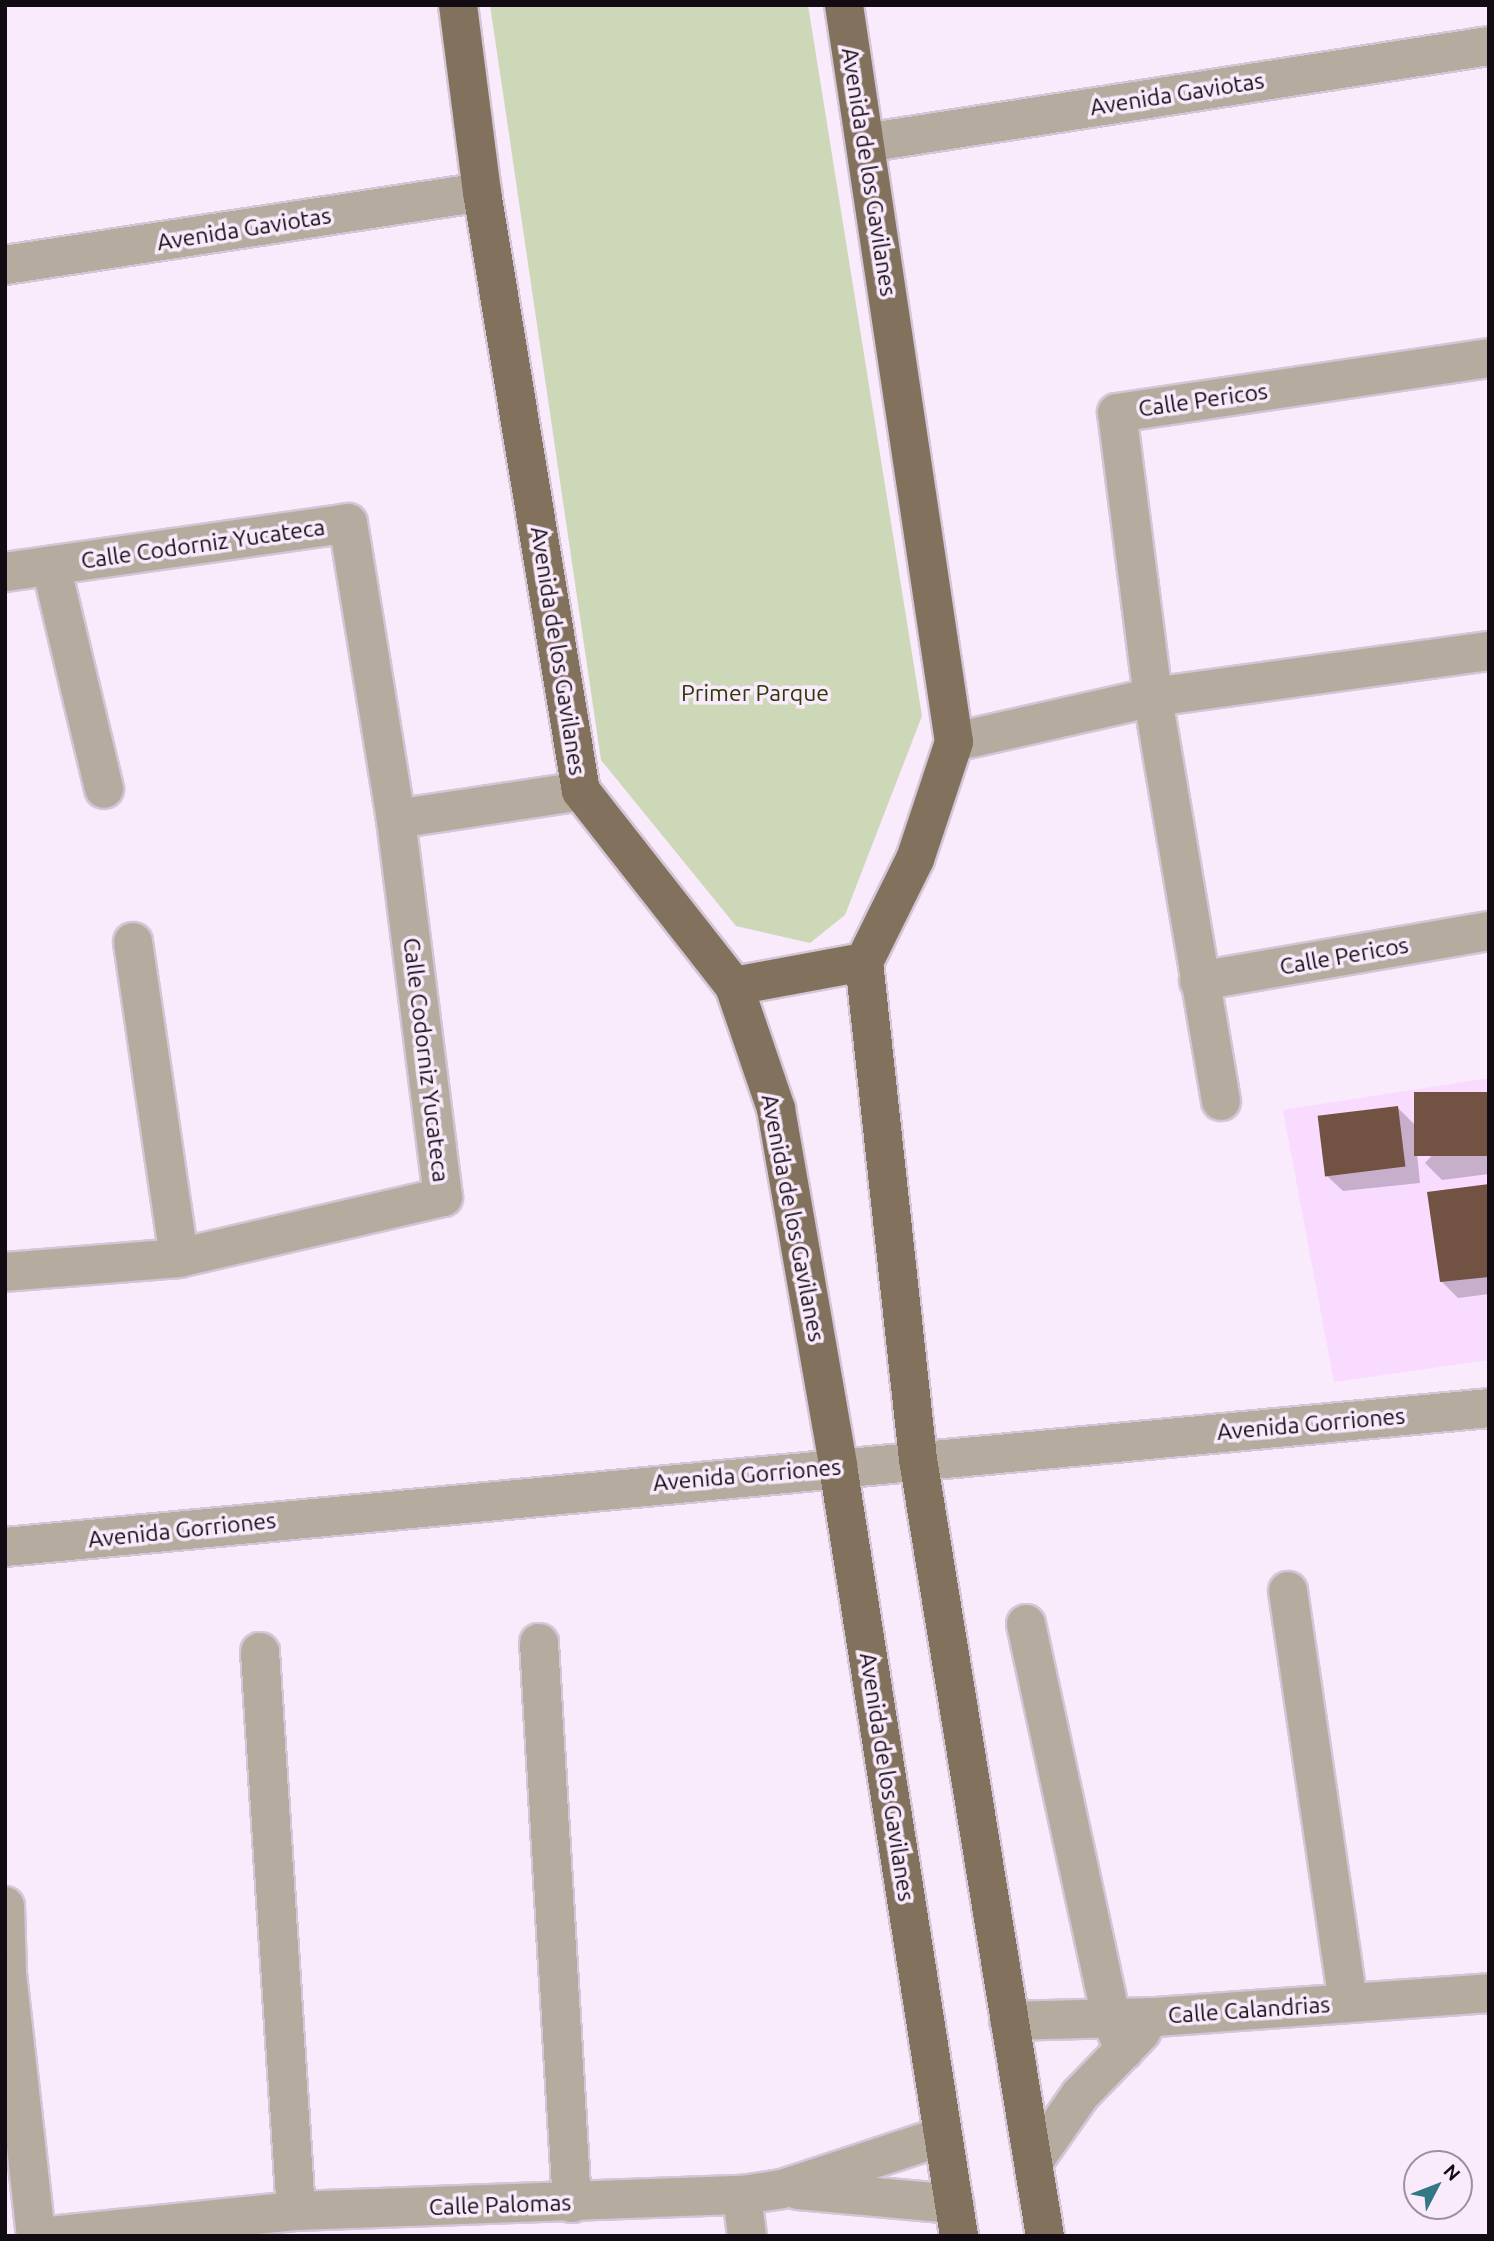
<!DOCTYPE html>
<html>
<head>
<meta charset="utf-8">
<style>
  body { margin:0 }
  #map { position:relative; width:1494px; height:2241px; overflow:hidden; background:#f9eafc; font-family:Ubuntu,sans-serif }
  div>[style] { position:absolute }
  .built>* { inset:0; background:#f9dbff }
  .green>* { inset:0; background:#cdd8b9 }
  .shadow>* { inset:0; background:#0003 }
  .building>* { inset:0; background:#715243; transform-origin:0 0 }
  .roads { filter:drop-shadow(2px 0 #d4c6d7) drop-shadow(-2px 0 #d4c6d7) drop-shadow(0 2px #d4c6d7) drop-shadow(0 -2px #d4c6d7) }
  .minor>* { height:38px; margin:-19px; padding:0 19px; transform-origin:19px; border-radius:19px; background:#b5ab9f }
  .major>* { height:38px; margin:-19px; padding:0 19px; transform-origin:19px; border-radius:19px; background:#82715c }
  span { translate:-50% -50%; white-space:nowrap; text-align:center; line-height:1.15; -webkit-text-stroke:7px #f9eafc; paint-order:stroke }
  .street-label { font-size:23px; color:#130b14 }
  .park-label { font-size:23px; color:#2b3905 }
  .frame { position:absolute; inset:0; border:7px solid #130b14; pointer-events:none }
  .north { position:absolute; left:1403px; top:2150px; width:70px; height:70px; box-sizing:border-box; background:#f9eafc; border:2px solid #9d919f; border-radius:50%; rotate:48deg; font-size:19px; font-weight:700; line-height:28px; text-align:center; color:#130b14 }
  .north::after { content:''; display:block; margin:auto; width:24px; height:32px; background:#327885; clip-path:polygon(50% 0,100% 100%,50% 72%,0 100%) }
</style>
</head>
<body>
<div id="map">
  <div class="built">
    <div style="clip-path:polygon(1489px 1078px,1489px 1360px,1334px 1382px,1283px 1110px)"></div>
  </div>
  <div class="green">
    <div style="clip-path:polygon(490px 5px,808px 5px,922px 716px,845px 915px,810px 943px,736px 926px,601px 760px)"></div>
  </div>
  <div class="shadow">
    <div style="clip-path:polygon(1489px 1094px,1489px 1174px,1442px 1180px,1425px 1163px)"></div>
    <div style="clip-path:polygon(1397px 1107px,1414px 1124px,1420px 1183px,1343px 1191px,1326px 1175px)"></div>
    <div style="clip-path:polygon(1489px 1186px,1489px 1294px,1458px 1298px,1441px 1281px)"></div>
  </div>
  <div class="building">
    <div style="left:1489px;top:1092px;width:64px;height:75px;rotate:90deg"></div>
    <div style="left:1398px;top:1106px;width:61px;height:81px;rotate:83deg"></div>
    <div style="clip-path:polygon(1489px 1184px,1489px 1277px,1440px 1282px,1427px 1192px)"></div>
  </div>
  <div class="roads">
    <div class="minor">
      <div style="left:865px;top:143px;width:631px;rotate:-8.84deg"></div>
      <div style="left:5px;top:265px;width:483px;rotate:-8.7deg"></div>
      <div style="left:51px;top:566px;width:229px;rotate:76.6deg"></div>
      <div style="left:5px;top:572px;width:346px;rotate:-8.1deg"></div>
      <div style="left:348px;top:523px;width:300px;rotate:80.8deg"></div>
      <div style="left:954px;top:742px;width:204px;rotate:-12.7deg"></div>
      <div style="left:1153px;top:697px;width:339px;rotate:-7.8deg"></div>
      <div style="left:133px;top:942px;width:319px;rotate:81.7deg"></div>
      <div style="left:1199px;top:981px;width:294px;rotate:-9.8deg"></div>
      <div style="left:1221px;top:1101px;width:410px;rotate:-99.6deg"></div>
      <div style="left:1153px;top:697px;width:286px;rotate:-97.2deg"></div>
      <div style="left:1117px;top:413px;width:376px;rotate:-8.4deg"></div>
      <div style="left:5px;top:1272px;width:175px;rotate:-4.6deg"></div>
      <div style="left:179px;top:1258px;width:271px;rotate:-13deg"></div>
      <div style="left:443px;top:1197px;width:381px;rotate:-97.1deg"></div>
      <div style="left:396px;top:819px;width:187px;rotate:-8.6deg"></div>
      <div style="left:5px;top:1547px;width:1490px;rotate:-5.35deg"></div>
      <div style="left:1288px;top:1591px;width:415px;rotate:81.7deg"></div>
      <div style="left:1026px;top:1624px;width:403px;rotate:77.8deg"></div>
      <div style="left:1111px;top:2018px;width:35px;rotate:68deg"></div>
      <div style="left:539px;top:1643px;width:561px;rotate:86.63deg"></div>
      <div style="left:260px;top:1652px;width:560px;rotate:86.32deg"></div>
      <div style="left:5px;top:1906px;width:68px;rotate:88.3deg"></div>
      <div style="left:7px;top:1974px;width:264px;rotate:83.7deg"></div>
      <div style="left:1009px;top:2021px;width:147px;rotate:-1.6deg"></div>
      <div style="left:1156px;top:2017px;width:334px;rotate:-4.1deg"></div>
      <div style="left:1034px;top:2161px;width:80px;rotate:-55.1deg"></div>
      <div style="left:1080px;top:2095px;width:89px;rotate:-45.9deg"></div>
      <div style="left:798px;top:2190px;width:157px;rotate:5.1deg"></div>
      <div style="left:742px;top:2195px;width:41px;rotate:83deg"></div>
      <div style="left:49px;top:2236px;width:248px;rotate:-5.8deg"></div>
      <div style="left:296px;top:2211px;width:446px;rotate:-2.1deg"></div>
      <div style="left:742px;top:2195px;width:40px;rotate:-8.5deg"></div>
      <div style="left:782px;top:2189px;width:169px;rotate:-18.2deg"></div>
    </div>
    <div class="major">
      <div style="left:458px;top:5px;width:189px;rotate:82.7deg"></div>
      <div style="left:482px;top:192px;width:607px;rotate:80.62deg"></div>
      <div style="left:581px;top:791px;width:248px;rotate:51.9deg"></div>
      <div style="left:734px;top:986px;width:130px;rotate:71.1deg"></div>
      <div style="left:776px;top:1109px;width:362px;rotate:80.1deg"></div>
      <div style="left:838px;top:1466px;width:779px;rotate:81.07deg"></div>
      <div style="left:844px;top:5px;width:745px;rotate:81.51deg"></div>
      <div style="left:954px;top:742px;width:123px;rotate:108.4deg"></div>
      <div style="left:915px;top:859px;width:115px;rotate:116.3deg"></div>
      <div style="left:864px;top:962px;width:500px;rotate:83.8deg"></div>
      <div style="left:918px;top:1459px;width:787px;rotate:80.72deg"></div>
      <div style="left:734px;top:986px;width:132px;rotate:-10.5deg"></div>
    </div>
  </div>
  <div class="street-label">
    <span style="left:1177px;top:94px;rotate:-9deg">Avenida Gaviotas</span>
    <span style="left:869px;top:172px;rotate:81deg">Avenida de los Gavilanes</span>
    <span style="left:244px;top:229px;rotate:-9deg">Avenida Gaviotas</span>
    <span style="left:1203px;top:400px;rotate:-8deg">Calle Pericos</span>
    <span style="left:203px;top:544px;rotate:-8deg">Calle Codorniz Yucateca</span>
    <span style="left:558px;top:651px;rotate:81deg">Avenida de los Gavilanes</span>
    <span style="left:1344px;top:956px;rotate:-10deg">Calle Pericos</span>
    <span style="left:426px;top:1060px;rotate:83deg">Calle Codorniz Yucateca</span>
    <span style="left:793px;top:1218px;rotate:79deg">Avenida de los Gavilanes</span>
    <span style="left:1311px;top:1424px;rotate:-5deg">Avenida Gorriones</span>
    <span style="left:747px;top:1475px;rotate:-5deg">Avenida Gorriones</span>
    <span style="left:182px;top:1530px;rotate:-6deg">Avenida Gorriones</span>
    <span style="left:887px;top:1777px;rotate:81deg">Avenida de los Gavilanes</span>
    <span style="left:1249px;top:2010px;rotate:-4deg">Calle Calandrias</span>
    <span style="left:500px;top:2205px;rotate:-2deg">Calle Palomas</span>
  </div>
  <div class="park-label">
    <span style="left:755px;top:693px">Primer Parque</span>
  </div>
  <div class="frame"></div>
  <div class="north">N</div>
</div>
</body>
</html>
